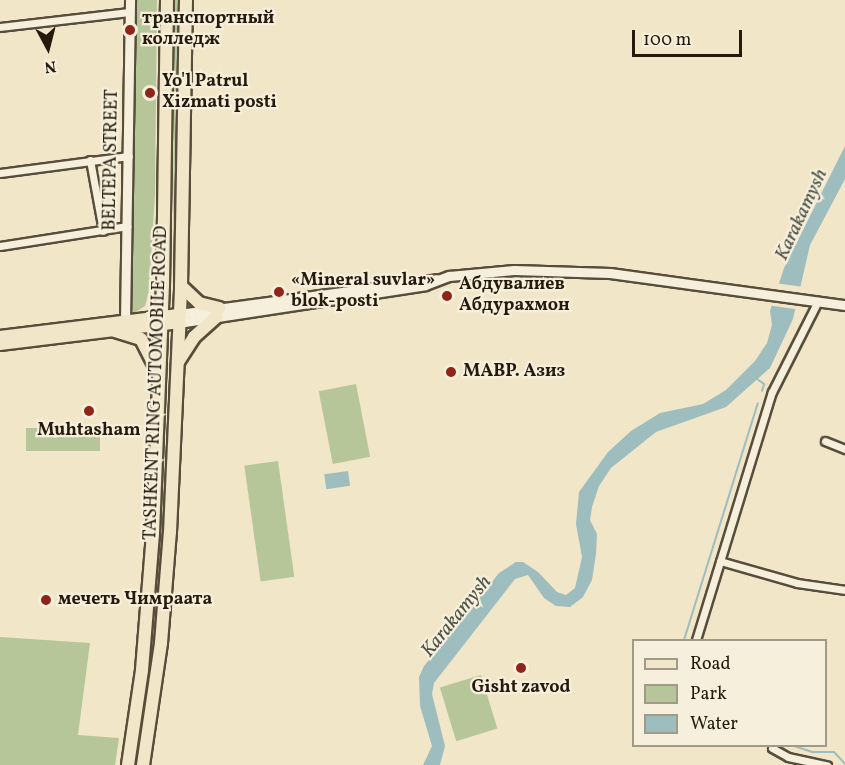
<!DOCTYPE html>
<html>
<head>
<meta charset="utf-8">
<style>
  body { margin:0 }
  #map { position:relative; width:845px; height:765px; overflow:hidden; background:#f1e6c8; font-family:Vollkorn,serif }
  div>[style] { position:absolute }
  .green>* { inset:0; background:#b6c699; transform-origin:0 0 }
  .water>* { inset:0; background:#9ebdbe; transform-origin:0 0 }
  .pier>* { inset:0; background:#f1e6c8; transform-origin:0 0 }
  .stream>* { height:2px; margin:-1px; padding:0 1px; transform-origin:1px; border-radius:1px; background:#9ebdbe }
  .roads { filter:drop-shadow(2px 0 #584d3b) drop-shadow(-2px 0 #584d3b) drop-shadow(0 2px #584d3b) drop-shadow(0 -2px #584d3b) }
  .street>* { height:7px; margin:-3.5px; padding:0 3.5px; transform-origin:3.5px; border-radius:3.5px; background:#f6efdb }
  .secondary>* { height:9px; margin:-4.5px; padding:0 4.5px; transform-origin:4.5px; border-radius:4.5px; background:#f6efdb }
  .primary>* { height:10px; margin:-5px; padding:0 5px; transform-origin:5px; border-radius:5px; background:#f1e6c8 }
  .highway>* { height:12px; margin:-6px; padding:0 6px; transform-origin:6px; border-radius:6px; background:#f1e6c8 }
  .dots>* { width:16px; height:16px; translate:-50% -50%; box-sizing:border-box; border:3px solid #f6efdb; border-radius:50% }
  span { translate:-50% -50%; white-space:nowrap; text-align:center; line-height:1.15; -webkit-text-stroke:4.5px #f6efdb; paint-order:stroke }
  .poi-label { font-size:18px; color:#251a0c; font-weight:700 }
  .left { translate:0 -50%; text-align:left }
  .street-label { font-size:18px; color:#251a0c }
  .water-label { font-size:20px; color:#4f534a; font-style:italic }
  .legend { position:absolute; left:632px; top:639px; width:195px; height:108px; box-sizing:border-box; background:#f6efdb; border:2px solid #a29a88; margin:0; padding:8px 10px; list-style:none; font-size:18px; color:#251a0c }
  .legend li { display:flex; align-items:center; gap:12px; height:30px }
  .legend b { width:30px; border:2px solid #a29a88 }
  .north { position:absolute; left:18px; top:18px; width:60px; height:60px; -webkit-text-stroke:4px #f6efdb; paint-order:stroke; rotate:173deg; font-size:16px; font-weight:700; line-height:24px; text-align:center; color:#251a0c }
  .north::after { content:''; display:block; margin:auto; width:21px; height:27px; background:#251a0c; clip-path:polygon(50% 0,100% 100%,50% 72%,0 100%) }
  .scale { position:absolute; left:632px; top:30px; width:110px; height:27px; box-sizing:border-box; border:3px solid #251a0c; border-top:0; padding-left:8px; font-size:18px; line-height:21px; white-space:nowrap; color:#251a0c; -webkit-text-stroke:4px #f6efdb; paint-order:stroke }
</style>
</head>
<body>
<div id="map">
  <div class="green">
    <div style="clip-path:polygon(135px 0,157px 0,155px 194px,149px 291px,145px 306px,134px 313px,129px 307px)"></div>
    <div style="clip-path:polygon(174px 0,179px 0,179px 25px,175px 230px,173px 308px)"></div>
    <div style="clip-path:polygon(167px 351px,162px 568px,139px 765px,134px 765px,156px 596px)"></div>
    <div style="left:356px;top:384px;width:74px;height:38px;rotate:79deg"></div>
    <div style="left:26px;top:428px;width:74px;height:23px"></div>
    <div style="left:278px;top:461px;width:117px;height:34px;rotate:82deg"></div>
    <div style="clip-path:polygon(0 637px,90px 643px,78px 735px,119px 738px,115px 765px,0 765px)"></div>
    <div style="left:481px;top:675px;width:56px;height:43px;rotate:73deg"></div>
  </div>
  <div class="water">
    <div style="clip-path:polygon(845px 146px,845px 179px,810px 245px,793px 319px,770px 368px,726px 407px,656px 432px,611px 468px,599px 486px,592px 507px,590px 520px,597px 534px,596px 554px,592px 580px,583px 597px,570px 607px,556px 606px,544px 598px,528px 575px,515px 579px,434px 683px,432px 694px,445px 746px,440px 765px,423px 765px,432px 746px,420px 706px,419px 677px,424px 666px,499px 573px,516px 562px,523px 562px,538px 572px,557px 592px,566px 595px,575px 588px,582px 557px,576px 524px,579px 492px,608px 452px,631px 431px,660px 413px,703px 404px,726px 390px,755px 361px,767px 343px,772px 325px,770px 311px,784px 268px)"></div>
    <div style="left:348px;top:471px;width:15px;height:24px;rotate:82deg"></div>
  </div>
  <div class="pier">
    <div style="left:775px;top:283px;width:27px;height:23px;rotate:8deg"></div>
  </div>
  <div class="stream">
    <div style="left:757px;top:379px;width:9px;rotate:36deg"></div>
    <div style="left:764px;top:384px;width:7px;rotate:106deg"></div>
    <div style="left:684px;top:640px;width:248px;rotate:-72.7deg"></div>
    <div style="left:794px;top:746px;width:20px;rotate:18deg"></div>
    <div style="left:813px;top:752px;width:21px"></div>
    <div style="left:834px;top:752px;width:16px;rotate:47deg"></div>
  </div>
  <div class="roads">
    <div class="street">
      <div style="left:0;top:27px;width:131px;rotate:-6.6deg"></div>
      <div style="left:90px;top:160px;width:72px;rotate:79.6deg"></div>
      <div style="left:0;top:173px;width:130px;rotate:-7.5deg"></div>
      <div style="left:0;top:246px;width:129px;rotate:-8.9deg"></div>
      <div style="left:825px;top:441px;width:22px;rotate:22deg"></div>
      <div style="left:720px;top:561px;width:80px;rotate:15.9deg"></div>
      <div style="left:797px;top:583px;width:49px;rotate:8.3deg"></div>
      <div style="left:696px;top:640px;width:259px;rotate:-73deg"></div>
      <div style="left:772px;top:392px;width:102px;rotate:-63.2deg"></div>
      <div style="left:772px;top:748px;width:18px;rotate:29deg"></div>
      <div style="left:788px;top:757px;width:40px;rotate:12deg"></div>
    </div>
    <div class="secondary">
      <div style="left:179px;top:314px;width:260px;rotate:-7.7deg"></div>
      <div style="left:125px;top:321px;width:321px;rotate:-89.1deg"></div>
      <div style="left:178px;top:323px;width:250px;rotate:-8.7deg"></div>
      <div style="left:425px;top:285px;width:26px;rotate:-21deg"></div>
      <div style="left:449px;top:276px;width:65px;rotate:-5.3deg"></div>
      <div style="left:514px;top:270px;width:96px;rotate:1.8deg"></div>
      <div style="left:610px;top:273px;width:237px;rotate:7.8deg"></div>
    </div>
    <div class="primary">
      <div style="left:0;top:336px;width:180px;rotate:-7deg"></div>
      <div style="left:0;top:345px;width:179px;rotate:-7deg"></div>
    </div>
    <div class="highway">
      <div style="left:181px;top:286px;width:25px;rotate:43deg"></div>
      <div style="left:199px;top:303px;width:21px;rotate:14deg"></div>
      <div style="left:115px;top:331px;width:27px;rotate:17deg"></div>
      <div style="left:141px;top:339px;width:34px;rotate:63deg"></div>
      <div style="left:178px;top:362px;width:30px;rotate:-57deg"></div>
      <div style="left:194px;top:337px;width:30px;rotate:-42deg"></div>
      <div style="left:128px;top:765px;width:96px;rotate:-81.6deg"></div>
      <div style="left:142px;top:670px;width:137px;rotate:-85.4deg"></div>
      <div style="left:153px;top:533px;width:247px;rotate:-87.7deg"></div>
      <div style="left:163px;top:286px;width:286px;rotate:-89.2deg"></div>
      <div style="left:143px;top:765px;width:123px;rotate:-81.6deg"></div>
      <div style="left:161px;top:643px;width:111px;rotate:-85.4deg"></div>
      <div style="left:170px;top:532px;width:246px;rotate:-87.4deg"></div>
      <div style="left:181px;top:286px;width:286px;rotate:-89deg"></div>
    </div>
  </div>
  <div class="dots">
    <div style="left:130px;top:30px;background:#8f2418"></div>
    <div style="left:150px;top:93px;background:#8f2418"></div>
    <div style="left:279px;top:292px;background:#8f2418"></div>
    <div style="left:447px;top:296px;background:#8f2418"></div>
    <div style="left:451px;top:372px;background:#8f2418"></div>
    <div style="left:89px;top:411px;background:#8f2418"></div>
    <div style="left:46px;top:600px;background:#8f2418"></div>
    <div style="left:521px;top:668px;background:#8f2418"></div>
  </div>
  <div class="poi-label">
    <span class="left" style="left:142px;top:30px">транспортный<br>колледж</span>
    <span class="left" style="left:162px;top:93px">Yo'l Patrul<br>Xizmati posti</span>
    <span class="left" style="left:291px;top:292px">«Mineral suvlar»<br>blok-posti</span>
    <span class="left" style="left:459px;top:296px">Абдувалиев<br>Абдурахмон</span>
    <span class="left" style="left:463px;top:372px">МАВР. Азиз</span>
    <span style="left:89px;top:431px">Muhtasham</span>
    <span class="left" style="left:58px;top:600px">мечеть Чимраата</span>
    <span style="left:521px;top:688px">Gisht zavod</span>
  </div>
  <div class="street-label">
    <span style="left:112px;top:160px;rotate:-89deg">BELTEPA STREET</span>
    <span style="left:157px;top:383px;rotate:-88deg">TASHKENT RING AUTOMOBILE ROAD</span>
  </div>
  <div class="water-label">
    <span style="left:802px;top:215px;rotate:-65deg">Karakamysh</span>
    <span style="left:457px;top:617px;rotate:-51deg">Karakamysh</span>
  </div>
  <ul class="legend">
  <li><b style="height:8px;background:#f1e6c8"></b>Road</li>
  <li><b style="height:16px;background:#b6c699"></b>Park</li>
  <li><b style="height:16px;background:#9ebdbe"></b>Water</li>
  </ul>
  <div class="north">N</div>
  <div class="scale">100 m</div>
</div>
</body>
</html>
